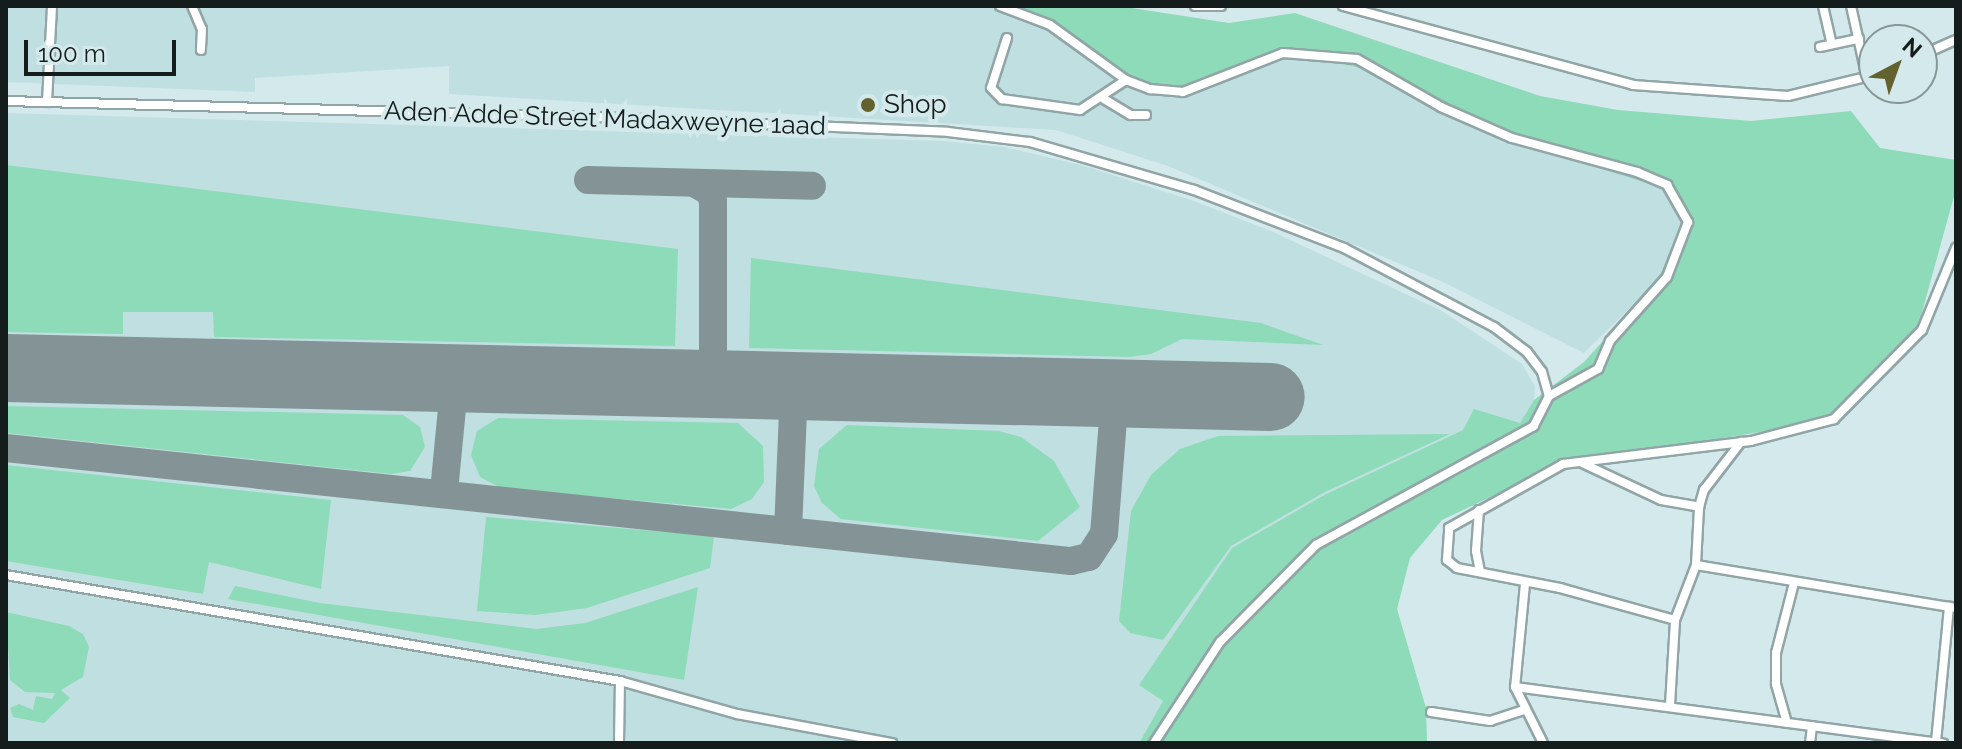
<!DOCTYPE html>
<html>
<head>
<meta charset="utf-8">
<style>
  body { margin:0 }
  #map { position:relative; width:1962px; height:749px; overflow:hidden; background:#d4e9eb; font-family:Raleway,sans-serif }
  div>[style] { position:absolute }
  .built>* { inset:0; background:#c0dfe1 }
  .green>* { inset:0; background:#8ddbb8 }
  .taxiway>* { height:28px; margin:-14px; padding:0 14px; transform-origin:14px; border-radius:14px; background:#849496 }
  .runway>* { height:68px; margin:-34px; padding:0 34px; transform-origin:34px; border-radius:34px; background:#849496 }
  .roads { filter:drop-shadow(2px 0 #91a5a7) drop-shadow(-2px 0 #91a5a7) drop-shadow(0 2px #91a5a7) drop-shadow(0 -2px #91a5a7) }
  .street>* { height:8px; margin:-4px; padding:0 4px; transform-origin:4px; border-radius:4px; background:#fff }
  .dots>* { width:22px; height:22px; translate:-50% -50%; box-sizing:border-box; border:4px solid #d4e9eb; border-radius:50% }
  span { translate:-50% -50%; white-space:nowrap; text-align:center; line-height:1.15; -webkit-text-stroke:8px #d4e9eb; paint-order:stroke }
  .poi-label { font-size:26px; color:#141c1c }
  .left { translate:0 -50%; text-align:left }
  .street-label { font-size:26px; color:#141c1c }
  .frame { position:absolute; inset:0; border:8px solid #141c1c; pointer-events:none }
  .north { position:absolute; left:1858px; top:24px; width:80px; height:80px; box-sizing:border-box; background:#d4e9eb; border:2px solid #879798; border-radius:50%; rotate:41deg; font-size:22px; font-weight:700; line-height:32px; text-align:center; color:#141c1c }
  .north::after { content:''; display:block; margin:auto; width:28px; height:36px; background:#63612e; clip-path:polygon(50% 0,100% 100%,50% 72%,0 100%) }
  .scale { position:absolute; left:24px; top:40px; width:152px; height:36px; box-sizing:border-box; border:4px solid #141c1c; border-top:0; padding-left:10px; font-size:24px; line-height:28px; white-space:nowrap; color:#141c1c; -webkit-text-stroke:6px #d4e9eb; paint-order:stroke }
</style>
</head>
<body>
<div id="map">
  <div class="built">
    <div style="clip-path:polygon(6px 6px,994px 6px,1050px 27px,1292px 53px,1383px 73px,1594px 165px,1662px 188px,1683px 219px,1658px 280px,1584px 353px,1443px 282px,1168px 166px,1056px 130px,449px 94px,449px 66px,255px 78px,255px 92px,6px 82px)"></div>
    <div style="clip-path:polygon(6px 113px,943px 141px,1004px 147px,1081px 165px,1191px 200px,1271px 231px,1442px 311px,1522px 364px,1535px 386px,1534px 400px,1520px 423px,1463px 430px,1326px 494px,1232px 548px,1140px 685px,1163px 701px,1139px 743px,6px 743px)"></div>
  </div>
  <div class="green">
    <div style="clip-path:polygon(994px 6px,1119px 6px,1229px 23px,1295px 13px,1540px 96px,1618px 110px,1751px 121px,1851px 111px,1880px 148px,1956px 160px,1956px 189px,1916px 334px,1828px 421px,1558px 465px,1442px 520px,1410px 558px,1397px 609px,1426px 708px,1427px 743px,1139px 743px,1163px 701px,1139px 685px,1232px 548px,1326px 494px,1463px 430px,1474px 409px,1520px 423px,1534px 400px,1584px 362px,1658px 280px,1683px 219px,1662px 188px,1495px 134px,1383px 73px,1292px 53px,1192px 93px,1128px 83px,1050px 27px)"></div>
    <div style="clip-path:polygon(6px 165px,678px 249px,675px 346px,214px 337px,213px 312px,123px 312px,123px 334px,6px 332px)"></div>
    <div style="clip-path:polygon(751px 258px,1261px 323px,1323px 345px,1182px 339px,1151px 354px,1130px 357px,749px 348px)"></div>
    <div style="clip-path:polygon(6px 406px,403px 415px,420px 427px,425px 447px,410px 471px,391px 474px,6px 433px)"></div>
    <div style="clip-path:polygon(498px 418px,738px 423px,763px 446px,764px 482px,752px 499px,731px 509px,501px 488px,480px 477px,471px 455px,477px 431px)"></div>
    <div style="clip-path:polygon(847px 425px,999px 431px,1021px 437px,1054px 461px,1080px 507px,1038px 541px,841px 519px,822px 503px,814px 486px,819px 449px)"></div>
    <div style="clip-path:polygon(1450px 434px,1325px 492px,1231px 546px,1163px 640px,1130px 633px,1119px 621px,1131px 511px,1151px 475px,1180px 449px,1218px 436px)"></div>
    <div style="clip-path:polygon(6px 465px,331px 500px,321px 589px,209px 562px,203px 594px,6px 561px)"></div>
    <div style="clip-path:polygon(486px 517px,714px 536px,710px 568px,587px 608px,535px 615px,477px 611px)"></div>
    <div style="clip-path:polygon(235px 586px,320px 603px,537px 629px,585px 623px,698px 587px,684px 680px,228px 599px)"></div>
    <div style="clip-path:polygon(6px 612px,69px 626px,83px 634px,89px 647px,83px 677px,61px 690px,70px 698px,44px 723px,13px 717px,10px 708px,19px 704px,33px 710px,36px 696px,52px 699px,55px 693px,25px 692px,10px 680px)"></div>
  </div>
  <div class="taxiway">
    <div style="left:588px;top:180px;width:224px;rotate:1.5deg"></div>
    <div style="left:694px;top:183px;width:18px;rotate:29deg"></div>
    <div style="left:710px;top:192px;width:10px;rotate:73deg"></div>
    <div style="left:713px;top:202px;width:182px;rotate:90deg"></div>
    <div style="left:6px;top:448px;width:1071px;rotate:6.06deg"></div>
    <div style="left:1071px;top:561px;width:18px;rotate:-13deg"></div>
    <div style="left:1089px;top:557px;width:27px;rotate:-57deg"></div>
    <div style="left:1104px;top:534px;width:140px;rotate:-85.5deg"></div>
    <div style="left:445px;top:481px;width:103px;rotate:-84.5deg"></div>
    <div style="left:788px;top:531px;width:145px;rotate:-87.6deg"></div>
  </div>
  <div class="runway">
    <div style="left:6px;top:368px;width:1265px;rotate:1.31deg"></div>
  </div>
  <div class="roads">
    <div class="street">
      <div style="left:192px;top:6px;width:25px;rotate:67deg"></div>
      <div style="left:202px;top:29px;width:21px;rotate:93deg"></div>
      <div style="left:1000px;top:6px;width:53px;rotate:20.8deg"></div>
      <div style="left:1050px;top:25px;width:94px;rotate:35.9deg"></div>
      <div style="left:1126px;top:80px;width:26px;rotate:21deg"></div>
      <div style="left:1150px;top:89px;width:33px;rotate:5deg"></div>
      <div style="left:1183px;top:92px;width:107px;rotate:-21.3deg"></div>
      <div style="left:1283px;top:53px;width:74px;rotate:4.6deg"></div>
      <div style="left:1357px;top:59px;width:97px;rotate:29.7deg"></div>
      <div style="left:1441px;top:107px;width:77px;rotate:23.6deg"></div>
      <div style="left:1512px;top:138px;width:130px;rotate:15.2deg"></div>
      <div style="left:1637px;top:172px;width:33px;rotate:23deg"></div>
      <div style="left:1667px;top:185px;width:43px;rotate:60.4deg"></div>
      <div style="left:1688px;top:222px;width:59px;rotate:110.9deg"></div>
      <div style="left:1667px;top:277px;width:86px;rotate:131.7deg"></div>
      <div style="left:1610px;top:341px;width:30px;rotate:113deg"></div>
      <div style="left:1598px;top:369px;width:56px;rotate:151.1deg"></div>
      <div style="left:1195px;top:6px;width:26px"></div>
      <div style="left:1343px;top:6px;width:301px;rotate:15.2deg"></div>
      <div style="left:1633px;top:85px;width:155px;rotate:4.1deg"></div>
      <div style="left:1788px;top:96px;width:89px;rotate:-13.7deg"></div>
      <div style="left:1823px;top:6px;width:39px;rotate:77deg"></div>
      <div style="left:1851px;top:6px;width:74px;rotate:77.5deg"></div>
      <div style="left:1007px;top:38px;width:52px;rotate:107.7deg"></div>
      <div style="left:991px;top:88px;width:16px;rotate:45deg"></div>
      <div style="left:1002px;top:99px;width:79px;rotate:8deg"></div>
      <div style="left:1080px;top:110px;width:55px;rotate:-33.1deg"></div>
      <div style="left:1820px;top:47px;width:40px;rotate:-12deg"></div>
      <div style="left:1922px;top:55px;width:37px;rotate:-24deg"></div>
      <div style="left:1104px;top:99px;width:31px;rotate:31deg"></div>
      <div style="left:1131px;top:115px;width:15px"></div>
      <div style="left:6px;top:101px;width:590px;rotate:1.55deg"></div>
      <div style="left:596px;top:117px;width:352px;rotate:2.4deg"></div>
      <div style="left:948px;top:132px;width:83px;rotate:7deg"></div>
      <div style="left:1030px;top:142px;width:171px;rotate:16.3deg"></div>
      <div style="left:1194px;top:190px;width:161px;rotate:21.1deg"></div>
      <div style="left:1344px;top:248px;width:170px;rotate:27.8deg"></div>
      <div style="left:1494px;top:327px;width:41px;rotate:37.1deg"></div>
      <div style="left:1527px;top:352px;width:25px;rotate:53deg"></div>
      <div style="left:1542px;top:372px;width:25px;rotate:74deg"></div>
      <div style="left:1549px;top:396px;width:34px;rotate:117deg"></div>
      <div style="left:1534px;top:426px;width:248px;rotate:151.4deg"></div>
      <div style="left:1316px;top:545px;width:136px;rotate:134.7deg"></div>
      <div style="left:1220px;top:642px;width:121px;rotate:123.2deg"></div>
      <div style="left:47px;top:102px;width:96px;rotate:-87deg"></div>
      <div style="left:1582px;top:463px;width:87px;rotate:25.1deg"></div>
      <div style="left:1661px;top:500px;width:39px;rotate:10deg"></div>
      <div style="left:1479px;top:510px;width:41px;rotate:94.2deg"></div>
      <div style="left:1476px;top:551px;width:21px;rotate:79deg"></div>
      <div style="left:1696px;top:565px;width:264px;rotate:9.4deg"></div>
      <div style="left:6px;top:575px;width:623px;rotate:9.79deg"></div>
      <div style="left:620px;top:681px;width:122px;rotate:15.8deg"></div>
      <div style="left:737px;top:714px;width:158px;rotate:10.6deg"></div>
      <div style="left:1525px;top:584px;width:103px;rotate:95.5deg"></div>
      <div style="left:1515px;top:687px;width:432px;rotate:7.5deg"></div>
      <div style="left:1675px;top:620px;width:119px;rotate:-164.5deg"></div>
      <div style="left:1560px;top:588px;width:105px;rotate:-169deg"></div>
      <div style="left:1457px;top:568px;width:13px;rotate:-141deg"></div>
      <div style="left:1447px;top:560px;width:32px;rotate:-86deg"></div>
      <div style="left:1449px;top:528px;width:131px;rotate:-29.3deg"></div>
      <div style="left:1563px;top:464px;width:189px;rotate:-7deg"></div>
      <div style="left:1751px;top:441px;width:86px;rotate:-14.8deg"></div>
      <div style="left:1834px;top:419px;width:125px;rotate:-45.3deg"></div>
      <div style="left:1922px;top:330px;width:89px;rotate:-67.5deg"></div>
      <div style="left:1515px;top:687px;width:63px;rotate:63.4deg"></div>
      <div style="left:1670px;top:705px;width:85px;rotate:-86.6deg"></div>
      <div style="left:1675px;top:620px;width:59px;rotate:-69.1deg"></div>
      <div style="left:1696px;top:565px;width:58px;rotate:-87deg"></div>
      <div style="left:1699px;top:507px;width:18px;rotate:-74deg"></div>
      <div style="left:1704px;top:490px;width:61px;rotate:-52.4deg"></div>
      <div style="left:1431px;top:712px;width:60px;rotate:8.7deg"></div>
      <div style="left:1490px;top:721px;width:36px;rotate:-18deg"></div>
      <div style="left:1787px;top:723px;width:41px;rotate:-105.8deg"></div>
      <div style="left:1776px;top:684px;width:31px;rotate:-90deg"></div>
      <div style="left:1776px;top:653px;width:72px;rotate:-75.6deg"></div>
      <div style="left:1936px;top:742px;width:136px;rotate:-84.5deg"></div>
      <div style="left:619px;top:743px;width:62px;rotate:-89.1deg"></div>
      <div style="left:1810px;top:743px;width:17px;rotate:-83deg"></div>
    </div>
  </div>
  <div class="dots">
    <div style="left:868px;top:105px;background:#63612e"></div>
  </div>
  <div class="poi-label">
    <span class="left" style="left:884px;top:105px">Shop</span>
  </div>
  <div class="street-label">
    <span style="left:605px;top:119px;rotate:2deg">Aden Adde Street Madaxweyne 1aad</span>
  </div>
  <div class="frame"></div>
  <div class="north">N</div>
  <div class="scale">100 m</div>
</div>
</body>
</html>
